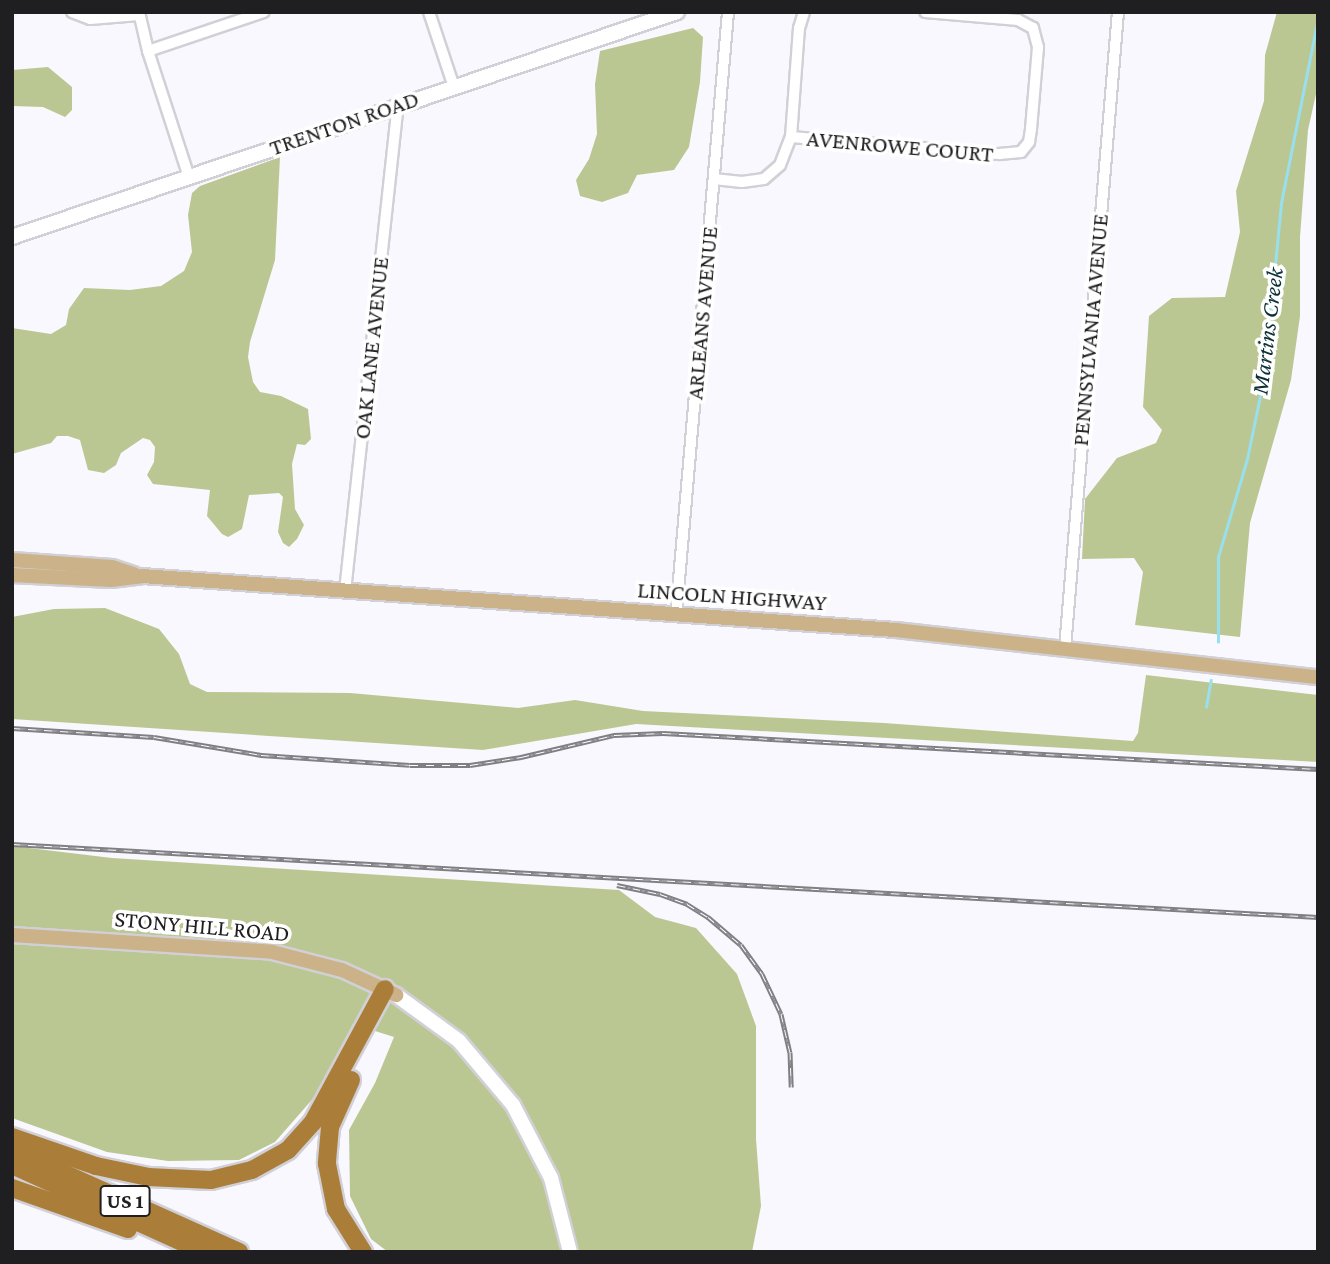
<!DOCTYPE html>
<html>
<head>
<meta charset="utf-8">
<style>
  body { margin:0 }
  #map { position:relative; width:1330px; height:1264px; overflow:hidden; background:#f9f8fe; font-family:"Crimson Pro",serif }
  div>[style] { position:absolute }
  .forest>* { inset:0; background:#bac792 }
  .stream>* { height:2.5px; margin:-1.25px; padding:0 1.25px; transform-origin:1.25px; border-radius:1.25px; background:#98e0ed }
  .roads { filter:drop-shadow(2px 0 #d1d0d6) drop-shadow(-2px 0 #d1d0d6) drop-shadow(0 2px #d1d0d6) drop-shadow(0 -2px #d1d0d6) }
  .street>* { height:10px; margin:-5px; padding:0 5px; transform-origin:5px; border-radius:5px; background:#fff }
  .secondary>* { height:14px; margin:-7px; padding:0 7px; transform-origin:7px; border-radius:7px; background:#fff }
  .primary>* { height:14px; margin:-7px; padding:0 7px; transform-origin:7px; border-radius:7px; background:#ccb288 }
  .highway>* { height:18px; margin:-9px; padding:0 9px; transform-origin:9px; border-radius:9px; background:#aa7e38 }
  .rail>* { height:5px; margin-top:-2.5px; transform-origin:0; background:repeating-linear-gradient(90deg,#fff 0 8px,#807f83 0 16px); box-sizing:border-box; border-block:2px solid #807f83 }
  span { translate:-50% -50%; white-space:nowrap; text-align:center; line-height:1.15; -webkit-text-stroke:7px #fff; paint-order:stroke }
  .shield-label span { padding:2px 5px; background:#fff; border:2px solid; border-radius:5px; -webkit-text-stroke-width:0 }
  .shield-label { font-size:21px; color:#1f1f21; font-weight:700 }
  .street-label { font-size:23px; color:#1f1f21 }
  .water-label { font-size:24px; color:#0c3036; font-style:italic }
  .frame { position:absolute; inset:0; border:14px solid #1f1f21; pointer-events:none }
</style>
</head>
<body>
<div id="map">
  <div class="forest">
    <div style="clip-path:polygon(1277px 12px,1318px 12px,1318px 85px,1308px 130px,1300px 237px,1300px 316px,1291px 380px,1250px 523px,1240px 637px,1135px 625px,1143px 572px,1134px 558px,1082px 559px,1085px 499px,1117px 458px,1156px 443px,1162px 430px,1143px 407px,1149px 316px,1172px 298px,1225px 297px,1240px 232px,1236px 191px,1264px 101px,1265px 55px)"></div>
    <div style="clip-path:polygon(693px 28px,703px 37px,700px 82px,689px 147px,674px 170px,637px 175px,628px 193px,602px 202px,580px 196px,576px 180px,589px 159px,597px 134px,595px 84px,600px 51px)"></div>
    <div style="clip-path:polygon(48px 67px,72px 87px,72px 110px,65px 117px,43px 107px,12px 106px,12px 70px)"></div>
    <div style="clip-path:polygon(280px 157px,275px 260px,250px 342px,248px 357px,253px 382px,260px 392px,281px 396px,308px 409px,311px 439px,305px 445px,297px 444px,292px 464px,295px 509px,304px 525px,297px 539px,289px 547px,283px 543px,278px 532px,283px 497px,279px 493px,249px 495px,242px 529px,228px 537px,222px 534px,207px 516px,210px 490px,153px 484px,147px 475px,154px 462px,155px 447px,150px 440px,143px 438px,121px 453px,116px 465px,104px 473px,88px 470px,80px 440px,68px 436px,57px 436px,51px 443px,12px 454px,12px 328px,51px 334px,66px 325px,69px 309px,84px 288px,130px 290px,161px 286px,184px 271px,192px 252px,188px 215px,192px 193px,200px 186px)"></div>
    <div style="clip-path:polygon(105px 608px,159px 629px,179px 654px,190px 684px,207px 692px,350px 693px,518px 708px,575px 700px,643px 711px,884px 723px,1133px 741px,1138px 733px,1146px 675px,1318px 695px,1318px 762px,636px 724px,483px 750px,12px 719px,12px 617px,54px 609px)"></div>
    <div style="clip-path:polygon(12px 846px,112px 858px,619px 890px,655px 917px,696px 928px,737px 974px,756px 1026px,756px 1139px,761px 1206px,752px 1252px,388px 1252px,371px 1239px,350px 1196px,349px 1130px,375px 1083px,394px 1037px,353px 1024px,317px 1094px,275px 1142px,239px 1160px,168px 1161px,107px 1152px,12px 1118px)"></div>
  </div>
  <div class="stream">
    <div style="left:1218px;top:642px;width:85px;rotate:-90deg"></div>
    <div style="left:1218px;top:557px;width:102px;rotate:-73.5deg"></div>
    <div style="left:1247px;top:459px;width:84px;rotate:-78.3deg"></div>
    <div style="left:1264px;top:377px;width:175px;rotate:-84.4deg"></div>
    <div style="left:1281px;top:203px;width:189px;rotate:-78.7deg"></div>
    <div style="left:1206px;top:707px;width:27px;rotate:-80deg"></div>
  </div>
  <div class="roads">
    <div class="street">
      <div style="left:72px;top:12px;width:19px;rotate:21deg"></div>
      <div style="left:90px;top:19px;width:49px;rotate:-4.7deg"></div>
      <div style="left:139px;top:12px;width:40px;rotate:77deg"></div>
      <div style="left:148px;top:51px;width:133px;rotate:72deg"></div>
      <div style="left:429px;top:12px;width:79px;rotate:71.6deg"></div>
      <div style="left:804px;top:12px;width:17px;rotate:107deg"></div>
      <div style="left:799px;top:28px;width:109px;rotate:94.2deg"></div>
      <div style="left:791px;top:137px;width:209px;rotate:4.7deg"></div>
      <div style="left:999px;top:154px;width:22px;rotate:-5deg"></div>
      <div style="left:1021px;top:152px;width:13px;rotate:-51deg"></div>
      <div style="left:1029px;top:142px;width:13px;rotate:-81deg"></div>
      <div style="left:1031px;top:129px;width:82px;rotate:-85.1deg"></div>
      <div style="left:1038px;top:47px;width:20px;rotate:-105deg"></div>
      <div style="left:1033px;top:28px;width:17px;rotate:-152deg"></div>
      <div style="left:1018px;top:20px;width:93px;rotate:-175.1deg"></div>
      <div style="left:148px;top:51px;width:122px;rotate:-18.6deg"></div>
      <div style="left:714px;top:179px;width:28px;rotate:6deg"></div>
      <div style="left:742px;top:182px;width:22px;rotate:-8deg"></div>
      <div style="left:764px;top:179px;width:21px;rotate:-41deg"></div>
      <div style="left:780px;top:165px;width:30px;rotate:-69deg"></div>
      <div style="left:345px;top:591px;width:489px;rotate:-83.8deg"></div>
      <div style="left:676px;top:615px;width:605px;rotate:-85.07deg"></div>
      <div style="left:1065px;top:648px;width:638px;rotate:-85.24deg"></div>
    </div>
    <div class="secondary">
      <div style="left:12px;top:237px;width:702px;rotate:-18.69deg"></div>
      <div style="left:396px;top:995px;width:78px;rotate:36.1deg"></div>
      <div style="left:459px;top:1041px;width:84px;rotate:49.8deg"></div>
      <div style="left:513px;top:1105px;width:82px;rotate:62.5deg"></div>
      <div style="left:551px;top:1178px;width:76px;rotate:75.6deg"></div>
    </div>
    <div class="primary">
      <div style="left:12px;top:560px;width:100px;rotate:4deg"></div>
      <div style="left:112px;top:567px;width:23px;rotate:18deg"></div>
      <div style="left:12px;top:575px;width:99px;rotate:2.9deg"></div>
      <div style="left:111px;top:580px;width:31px;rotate:-7deg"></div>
      <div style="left:142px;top:576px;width:756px;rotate:4.1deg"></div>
      <div style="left:896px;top:630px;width:425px;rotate:6.4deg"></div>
      <div style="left:12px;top:935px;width:261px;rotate:3.7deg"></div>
      <div style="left:272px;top:952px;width:72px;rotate:14.4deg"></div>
      <div style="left:342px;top:970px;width:60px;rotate:24.8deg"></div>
    </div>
    <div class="highway">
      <div style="left:351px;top:1080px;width:51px;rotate:114.1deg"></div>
      <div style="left:330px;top:1127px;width:37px;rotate:95deg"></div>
      <div style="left:327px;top:1164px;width:46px;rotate:78.7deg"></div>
      <div style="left:336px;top:1209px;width:51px;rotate:57.9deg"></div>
      <div style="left:12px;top:1137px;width:89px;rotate:19deg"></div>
      <div style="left:96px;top:1166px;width:53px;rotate:11.9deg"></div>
      <div style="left:148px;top:1177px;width:63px;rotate:2.7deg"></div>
      <div style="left:211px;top:1180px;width:42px;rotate:-13.7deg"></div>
      <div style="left:252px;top:1170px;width:41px;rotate:-29.1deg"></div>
      <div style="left:288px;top:1150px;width:38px;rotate:-48deg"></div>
      <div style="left:313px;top:1122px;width:151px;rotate:-61.6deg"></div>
      <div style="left:12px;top:1150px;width:249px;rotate:24.2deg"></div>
      <div style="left:12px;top:1165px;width:211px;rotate:24.4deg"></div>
      <div style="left:12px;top:1188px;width:123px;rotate:19.5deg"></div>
    </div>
  </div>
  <div class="rail">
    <div style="left:12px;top:728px;width:142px;rotate:3.6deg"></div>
    <div style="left:154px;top:737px;width:109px;rotate:9.5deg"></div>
    <div style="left:261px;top:755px;width:149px;rotate:3.8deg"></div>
    <div style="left:410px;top:765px;width:60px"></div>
    <div style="left:470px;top:765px;width:52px;rotate:-8.9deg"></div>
    <div style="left:521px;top:757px;width:96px;rotate:-13.3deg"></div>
    <div style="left:614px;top:735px;width:49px;rotate:-2.3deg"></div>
    <div style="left:663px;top:733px;width:656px;rotate:3.15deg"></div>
    <div style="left:12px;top:844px;width:1308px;rotate:3.2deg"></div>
    <div style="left:617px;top:885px;width:44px;rotate:11.8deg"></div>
    <div style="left:660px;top:894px;width:29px;rotate:20deg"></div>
    <div style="left:687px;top:904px;width:25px;rotate:32deg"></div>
    <div style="left:708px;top:917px;width:43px;rotate:40.3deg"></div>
    <div style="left:741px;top:945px;width:36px;rotate:54deg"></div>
    <div style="left:762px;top:974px;width:44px;rotate:64.6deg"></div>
    <div style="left:781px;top:1014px;width:39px;rotate:77deg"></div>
    <div style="left:790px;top:1052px;width:35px;rotate:88deg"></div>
  </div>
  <div class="shield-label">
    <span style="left:125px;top:1201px">US 1</span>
  </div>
  <div class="street-label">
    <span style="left:344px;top:123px;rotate:-19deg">TRENTON ROAD</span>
    <span style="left:900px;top:146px;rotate:5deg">AVENROWE COURT</span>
    <span style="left:702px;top:313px;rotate:-85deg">ARLEANS AVENUE</span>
    <span style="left:1090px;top:330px;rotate:-85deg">PENNSYLVANIA AVENUE</span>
    <span style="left:371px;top:348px;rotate:-84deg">OAK LANE AVENUE</span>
    <span style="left:732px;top:596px;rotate:4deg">LINCOLN HIGHWAY</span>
    <span style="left:202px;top:926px;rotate:5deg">STONY HILL ROAD</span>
  </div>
  <div class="water-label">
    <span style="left:1267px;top:331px;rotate:-83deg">Martins Creek</span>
  </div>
  <div class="frame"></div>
</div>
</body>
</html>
